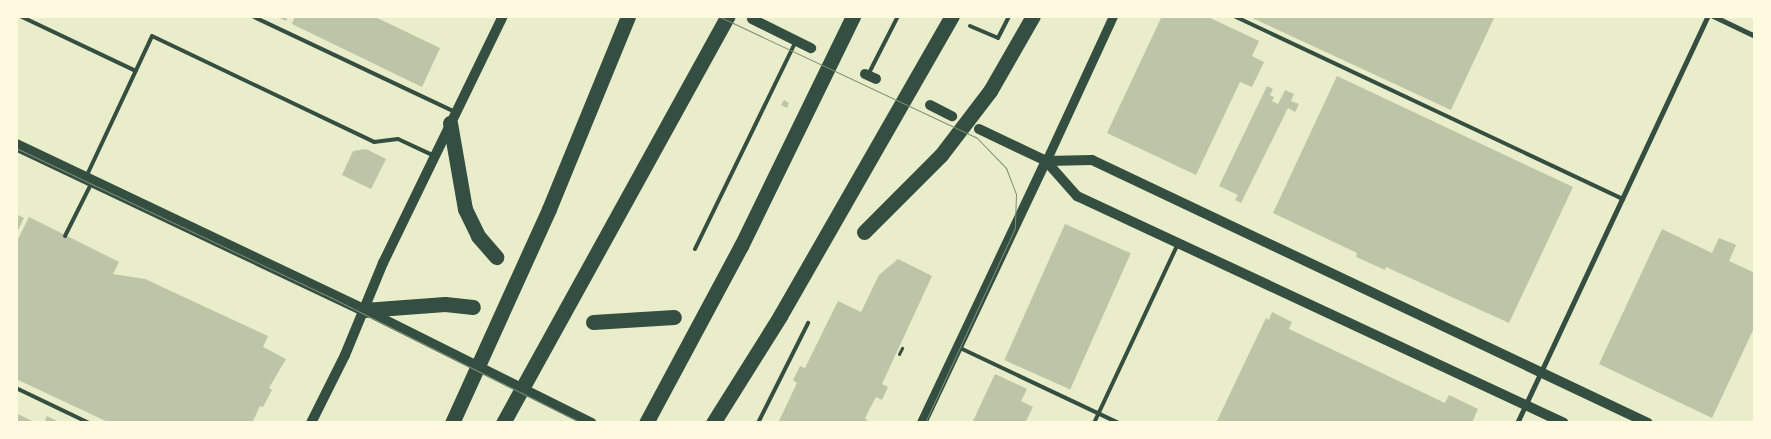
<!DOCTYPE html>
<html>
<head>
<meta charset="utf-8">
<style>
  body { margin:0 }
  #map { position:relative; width:1771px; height:439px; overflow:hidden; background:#e9edc9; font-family:"Alegreya Sans",sans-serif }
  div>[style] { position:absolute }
  .building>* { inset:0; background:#bcc5a7; transform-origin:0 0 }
  .path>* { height:3px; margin:-1.5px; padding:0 1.5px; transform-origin:1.5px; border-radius:1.5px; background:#344e41 }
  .service>* { height:4px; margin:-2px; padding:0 2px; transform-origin:2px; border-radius:2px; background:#344e41 }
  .minor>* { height:5px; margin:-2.5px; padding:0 2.5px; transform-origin:2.5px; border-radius:2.5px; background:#344e41 }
  .tertiary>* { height:9px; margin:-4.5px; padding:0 4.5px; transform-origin:4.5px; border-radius:4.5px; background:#344e41 }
  .secondary>* { height:10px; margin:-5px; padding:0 5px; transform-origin:5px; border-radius:5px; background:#344e41 }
  .primary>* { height:12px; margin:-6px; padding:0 6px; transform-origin:6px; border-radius:6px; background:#344e41 }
  .motorway>* { height:15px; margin:-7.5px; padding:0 7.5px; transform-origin:7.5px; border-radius:7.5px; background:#344e41 }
  .tram>* { height:1px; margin:-0.5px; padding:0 0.5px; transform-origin:0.5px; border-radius:0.5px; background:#7c8e77 }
  span { translate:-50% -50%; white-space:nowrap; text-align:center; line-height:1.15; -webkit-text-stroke:4px #fefae0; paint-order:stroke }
  .frame { position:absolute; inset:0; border:18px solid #fefae0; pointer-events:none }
</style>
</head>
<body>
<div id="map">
  <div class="building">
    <div style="clip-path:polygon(276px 16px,288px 16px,286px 21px)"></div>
    <div style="clip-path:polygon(295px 16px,373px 16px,440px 48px,422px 87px,292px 24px)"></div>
    <div style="clip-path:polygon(1162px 16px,1206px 16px,1259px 41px,1252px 56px,1264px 62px,1252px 87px,1240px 82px,1196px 175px,1107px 133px)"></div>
    <div style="clip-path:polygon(1248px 16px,1495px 16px,1451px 110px)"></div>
    <div style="clip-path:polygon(1337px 76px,1573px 187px,1509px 323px,1386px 267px,1385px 270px,1356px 257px,1357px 253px,1273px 213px)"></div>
    <div style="clip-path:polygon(1267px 86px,1273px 89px,1270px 95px,1274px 97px,1272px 101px,1278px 104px,1285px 90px,1294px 94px,1291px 101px,1299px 104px,1295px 112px,1288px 108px,1241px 203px,1235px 200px,1238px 195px,1219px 186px)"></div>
    <div style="clip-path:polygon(784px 100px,789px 103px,787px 108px,781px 105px)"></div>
    <div style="clip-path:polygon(366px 149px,386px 159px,371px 189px,342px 175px,353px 151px)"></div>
    <div style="clip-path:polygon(16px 214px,24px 218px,16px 234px)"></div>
    <div style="clip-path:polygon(29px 217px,119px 262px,113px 274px,145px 279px,268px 336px,263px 347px,286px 359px,269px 388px,272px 390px,263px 407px,260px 406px,252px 423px,110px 423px,16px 379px,16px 243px)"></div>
    <div style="left:1065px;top:224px;width:72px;height:149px;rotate:24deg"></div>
    <div style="clip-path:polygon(1662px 229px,1712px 253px,1719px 238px,1736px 245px,1729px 261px,1755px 273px,1755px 326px,1712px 418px,1599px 364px)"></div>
    <div style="clip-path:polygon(898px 259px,932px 276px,882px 384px,888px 387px,882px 400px,876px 397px,865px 418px,870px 423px,778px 423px,797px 383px,793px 380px,800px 366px,805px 368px,838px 301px,861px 312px,879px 275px)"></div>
    <div style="clip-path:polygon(1272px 312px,1292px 322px,1289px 329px,1445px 403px,1449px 395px,1478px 409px,1472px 423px,1216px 423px,1266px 318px,1269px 320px)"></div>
    <div style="clip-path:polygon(995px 374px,1027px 389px,1021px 401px,1033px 407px,1026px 421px,1029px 423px,972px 423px)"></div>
    <div style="clip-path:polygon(16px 413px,36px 423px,16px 423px)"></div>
    <div style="clip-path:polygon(47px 416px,61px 423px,44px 423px)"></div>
  </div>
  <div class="path">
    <div style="left:899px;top:354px;width:7px;rotate:-63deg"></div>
  </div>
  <div class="service">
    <div style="left:20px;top:16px;width:128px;rotate:25.4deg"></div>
    <div style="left:252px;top:16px;width:225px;rotate:25.3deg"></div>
    <div style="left:1234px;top:16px;width:430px;rotate:25.2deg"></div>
    <div style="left:970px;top:26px;width:30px;rotate:23deg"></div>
    <div style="left:998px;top:38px;width:25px;rotate:-63deg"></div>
    <div style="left:868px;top:75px;width:66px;rotate:-63deg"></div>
    <div style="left:87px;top:175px;width:153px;rotate:-64.9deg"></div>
    <div style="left:152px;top:36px;width:246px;rotate:25.5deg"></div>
    <div style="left:374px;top:142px;width:24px;rotate:-7deg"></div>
    <div style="left:398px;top:139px;width:40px;rotate:25deg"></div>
    <div style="left:65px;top:236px;width:58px;rotate:-63.4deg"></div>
    <div style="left:695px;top:249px;width:229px;rotate:-64.1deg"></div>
    <div style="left:958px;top:347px;width:178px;rotate:25.3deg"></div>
    <div style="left:16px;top:388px;width:81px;rotate:25.6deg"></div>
    <div style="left:758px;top:423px;width:112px;rotate:-63.4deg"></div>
    <div style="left:1094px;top:423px;width:198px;rotate:-64.9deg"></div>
  </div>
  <div class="minor">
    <div style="left:1713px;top:16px;width:47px;rotate:25.5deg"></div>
    <div style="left:1517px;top:423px;width:450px;rotate:-64.9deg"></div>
  </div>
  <div class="tertiary">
    <div style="left:1046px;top:161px;width:160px;rotate:-65.2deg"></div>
  </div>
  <div class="secondary">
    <div style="left:752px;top:19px;width:66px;rotate:26.2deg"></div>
    <div style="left:865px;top:74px;width:12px;rotate:24deg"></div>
    <div style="left:930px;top:105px;width:25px;rotate:27deg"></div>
    <div style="left:979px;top:129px;width:74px;rotate:25.5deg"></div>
    <div style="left:1046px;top:161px;width:47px;rotate:48.5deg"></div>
    <div style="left:1077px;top:196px;width:537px;rotate:24.99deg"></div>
    <div style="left:1046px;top:161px;width:46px;rotate:-1.2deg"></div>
    <div style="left:1092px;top:160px;width:615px;rotate:25.32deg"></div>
    <div style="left:367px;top:311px;width:251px;rotate:26.5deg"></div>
    <div style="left:311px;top:423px;width:76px;rotate:-63.4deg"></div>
    <div style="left:345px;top:355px;width:100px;rotate:-67.6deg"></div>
    <div style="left:383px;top:263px;width:275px;rotate:-64.1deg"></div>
    <div style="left:922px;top:423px;width:290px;rotate:-64.7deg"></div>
  </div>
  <div class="primary">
    <div style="left:16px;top:145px;width:385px;rotate:25.4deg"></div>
  </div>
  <div class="motorway">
    <div style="left:450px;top:123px;width:87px;rotate:80.1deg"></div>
    <div style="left:465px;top:209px;width:30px;rotate:64deg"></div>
    <div style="left:478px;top:236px;width:28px;rotate:49deg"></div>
    <div style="left:864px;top:232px;width:109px;rotate:-45deg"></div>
    <div style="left:941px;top:155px;width:81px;rotate:-52.6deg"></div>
    <div style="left:990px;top:91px;width:86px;rotate:-60.2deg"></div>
    <div style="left:364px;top:310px;width:81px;rotate:-4.2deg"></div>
    <div style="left:445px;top:304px;width:28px;rotate:6deg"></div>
    <div style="left:593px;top:322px;width:81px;rotate:-3.5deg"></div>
    <div style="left:452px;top:423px;width:235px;rotate:-65.6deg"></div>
    <div style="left:549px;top:209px;width:209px;rotate:-67.7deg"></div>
    <div style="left:503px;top:423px;width:465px;rotate:-61.1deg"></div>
    <div style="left:646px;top:423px;width:201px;rotate:-61.8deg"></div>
    <div style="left:741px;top:246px;width:256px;rotate:-64deg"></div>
    <div style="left:713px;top:423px;width:126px;rotate:-57.9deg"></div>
    <div style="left:780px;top:316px;width:346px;rotate:-60.2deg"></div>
  </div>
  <div class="tram">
    <div style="left:718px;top:16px;width:286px;rotate:25.2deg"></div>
    <div style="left:977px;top:138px;width:42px;rotate:46deg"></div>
    <div style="left:1006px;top:168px;width:28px;rotate:69deg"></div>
    <div style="left:1016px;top:194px;width:34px;rotate:92deg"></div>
    <div style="left:1015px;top:228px;width:215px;rotate:114.8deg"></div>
    <div style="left:16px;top:148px;width:348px;rotate:25.4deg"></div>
    <div style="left:330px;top:297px;width:282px;rotate:26.6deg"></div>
  </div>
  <div class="frame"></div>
</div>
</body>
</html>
